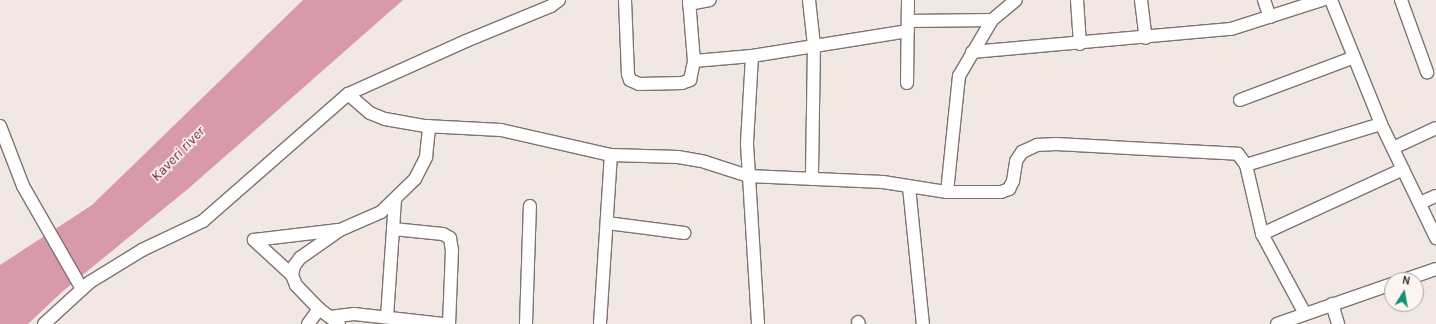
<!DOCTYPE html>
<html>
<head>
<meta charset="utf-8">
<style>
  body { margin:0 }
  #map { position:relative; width:1436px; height:324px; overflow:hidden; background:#f1e8e3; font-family:Karla,sans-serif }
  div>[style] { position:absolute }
  .water>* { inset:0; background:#d899aa }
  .roads { filter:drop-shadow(1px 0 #7d7470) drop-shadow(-1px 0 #7d7470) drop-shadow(0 1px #7d7470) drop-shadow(0 -1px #7d7470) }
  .minor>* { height:12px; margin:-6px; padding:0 6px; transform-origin:6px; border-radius:6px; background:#fff }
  span { translate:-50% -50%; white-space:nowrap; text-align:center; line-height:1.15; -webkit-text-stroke:3.5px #fff5f0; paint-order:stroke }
  .water-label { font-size:15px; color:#621835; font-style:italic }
  .north { position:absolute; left:1384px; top:272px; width:40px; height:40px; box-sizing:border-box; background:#fff5f0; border:1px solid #aba4a0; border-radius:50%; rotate:11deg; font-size:11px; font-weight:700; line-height:16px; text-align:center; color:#2d2a28 }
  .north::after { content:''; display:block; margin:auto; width:14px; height:18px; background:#139077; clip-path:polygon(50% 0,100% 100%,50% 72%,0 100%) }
</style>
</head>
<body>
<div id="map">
  <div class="water">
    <div style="clip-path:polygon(303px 0,403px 0,189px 188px,63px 291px,28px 324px,0 324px,0 265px,92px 205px)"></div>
  </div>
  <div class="roads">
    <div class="minor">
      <div style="left:559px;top:0;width:10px;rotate:143deg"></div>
      <div style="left:551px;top:6px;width:92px;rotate:157.6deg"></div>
      <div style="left:466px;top:41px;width:129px;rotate:155.8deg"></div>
      <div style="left:348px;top:94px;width:29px;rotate:41deg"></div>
      <div style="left:370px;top:113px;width:16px;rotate:22deg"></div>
      <div style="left:385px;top:119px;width:41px;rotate:9.9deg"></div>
      <div style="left:425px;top:126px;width:76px;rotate:3deg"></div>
      <div style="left:501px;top:130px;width:113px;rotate:12.8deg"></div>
      <div style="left:625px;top:0;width:74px;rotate:87.7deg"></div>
      <div style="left:628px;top:74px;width:6px;rotate:72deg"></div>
      <div style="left:630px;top:80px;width:10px;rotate:24deg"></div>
      <div style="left:639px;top:84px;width:43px;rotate:-1.3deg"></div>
      <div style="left:682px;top:83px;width:9px;rotate:-21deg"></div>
      <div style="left:690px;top:80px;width:19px;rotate:-78deg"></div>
      <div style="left:694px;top:61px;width:61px;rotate:-94.7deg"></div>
      <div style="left:809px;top:0;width:45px;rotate:83.7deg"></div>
      <div style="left:814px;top:45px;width:134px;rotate:90.9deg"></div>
      <div style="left:1077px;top:0;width:44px;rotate:86.1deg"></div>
      <div style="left:1141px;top:0;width:38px;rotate:83deg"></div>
      <div style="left:1264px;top:0;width:18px;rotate:71deg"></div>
      <div style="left:1331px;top:0;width:134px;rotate:68deg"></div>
      <div style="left:1381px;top:124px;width:127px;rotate:64.2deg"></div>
      <div style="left:1401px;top:0;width:77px;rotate:70.1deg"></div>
      <div style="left:689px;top:4px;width:21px;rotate:-11deg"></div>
      <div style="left:908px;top:21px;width:84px;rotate:-0.7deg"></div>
      <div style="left:972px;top:52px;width:260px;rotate:-5.1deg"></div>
      <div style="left:1231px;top:29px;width:96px;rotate:-17.7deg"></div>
      <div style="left:752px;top:56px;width:88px;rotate:93.3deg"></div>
      <div style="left:747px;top:144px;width:180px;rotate:86.5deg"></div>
      <div style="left:694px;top:61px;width:58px;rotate:-4.9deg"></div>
      <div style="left:752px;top:56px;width:158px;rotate:-9.1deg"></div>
      <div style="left:907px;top:83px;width:83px;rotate:-89.3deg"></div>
      <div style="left:1240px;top:100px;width:120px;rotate:-20.6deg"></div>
      <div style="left:0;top:126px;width:64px;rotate:69deg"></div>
      <div style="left:23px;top:186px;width:119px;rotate:60.2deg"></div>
      <div style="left:1393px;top:148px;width:47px;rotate:-24.9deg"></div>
      <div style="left:1246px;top:165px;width:141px;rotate:-16.9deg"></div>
      <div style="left:909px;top:187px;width:138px;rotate:84.2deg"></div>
      <div style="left:947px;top:192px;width:117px;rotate:-84.1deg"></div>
      <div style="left:959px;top:76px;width:65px;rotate:-59.5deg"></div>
      <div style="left:992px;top:20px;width:31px;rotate:-40deg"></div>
      <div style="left:1420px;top:203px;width:17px;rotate:-24deg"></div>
      <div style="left:607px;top:223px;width:78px;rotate:7.4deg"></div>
      <div style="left:393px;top:229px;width:50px;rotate:5.7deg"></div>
      <div style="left:443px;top:234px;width:8px;rotate:30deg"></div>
      <div style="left:450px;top:238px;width:12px;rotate:81deg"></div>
      <div style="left:452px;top:250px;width:74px;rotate:92.3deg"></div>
      <div style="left:1262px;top:234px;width:155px;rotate:-24.7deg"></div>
      <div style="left:292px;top:275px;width:52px;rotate:-137.4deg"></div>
      <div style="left:254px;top:240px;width:85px;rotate:-6.8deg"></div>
      <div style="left:1404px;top:280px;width:34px;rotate:-19deg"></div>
      <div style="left:1332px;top:304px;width:21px;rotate:73deg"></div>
      <div style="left:330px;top:317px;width:24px;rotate:-7deg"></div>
      <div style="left:354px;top:314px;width:92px;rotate:6.3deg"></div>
      <div style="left:387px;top:317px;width:118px;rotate:-86.1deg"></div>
      <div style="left:858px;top:322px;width:2px;rotate:63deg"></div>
      <div style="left:44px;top:324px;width:62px;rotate:-42.4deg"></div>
      <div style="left:90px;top:282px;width:61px;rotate:-31.6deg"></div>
      <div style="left:142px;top:250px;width:68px;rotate:-25.4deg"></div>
      <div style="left:203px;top:221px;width:193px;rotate:-41.2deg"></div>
      <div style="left:308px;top:324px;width:19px;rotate:-54deg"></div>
      <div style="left:339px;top:324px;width:25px;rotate:-143deg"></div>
      <div style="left:319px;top:309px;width:33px;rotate:-134deg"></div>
      <div style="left:296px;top:285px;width:11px;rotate:-112deg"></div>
      <div style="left:292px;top:275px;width:9px;rotate:-77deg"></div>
      <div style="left:294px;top:266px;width:10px;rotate:-53deg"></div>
      <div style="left:300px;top:258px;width:49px;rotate:-35deg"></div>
      <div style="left:340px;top:230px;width:45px;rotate:-23.7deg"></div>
      <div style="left:381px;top:212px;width:47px;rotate:-44.1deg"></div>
      <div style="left:415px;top:179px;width:25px;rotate:-63deg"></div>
      <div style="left:426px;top:157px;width:31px;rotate:-84deg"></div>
      <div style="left:526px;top:324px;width:118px;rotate:-88.1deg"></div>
      <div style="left:600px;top:324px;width:169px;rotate:-86.3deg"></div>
      <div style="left:611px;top:155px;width:67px;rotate:1.7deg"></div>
      <div style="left:678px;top:157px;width:27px;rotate:10deg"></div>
      <div style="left:705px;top:162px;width:45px;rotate:18deg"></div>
      <div style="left:748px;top:176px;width:135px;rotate:2.5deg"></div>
      <div style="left:883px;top:182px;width:65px;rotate:8.9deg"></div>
      <div style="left:947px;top:192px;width:54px"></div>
      <div style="left:1001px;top:192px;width:9px;rotate:-21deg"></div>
      <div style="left:1009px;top:189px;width:9px;rotate:-63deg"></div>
      <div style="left:1013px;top:181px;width:20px;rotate:-81deg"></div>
      <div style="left:1016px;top:161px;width:11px;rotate:-56deg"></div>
      <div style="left:1022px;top:152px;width:17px;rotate:-25deg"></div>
      <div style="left:1037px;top:145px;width:19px;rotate:-3deg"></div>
      <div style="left:1056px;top:144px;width:182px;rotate:3.1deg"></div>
      <div style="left:1238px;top:154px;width:14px;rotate:54deg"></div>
      <div style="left:1246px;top:165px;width:71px;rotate:76.9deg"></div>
      <div style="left:1262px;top:234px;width:91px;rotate:61.7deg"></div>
      <div style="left:1277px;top:324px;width:122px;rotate:-19.2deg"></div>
    </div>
  </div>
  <div class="water-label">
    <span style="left:178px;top:154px;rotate:-46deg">Kaveri river</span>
  </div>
  <div class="north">N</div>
</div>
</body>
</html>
